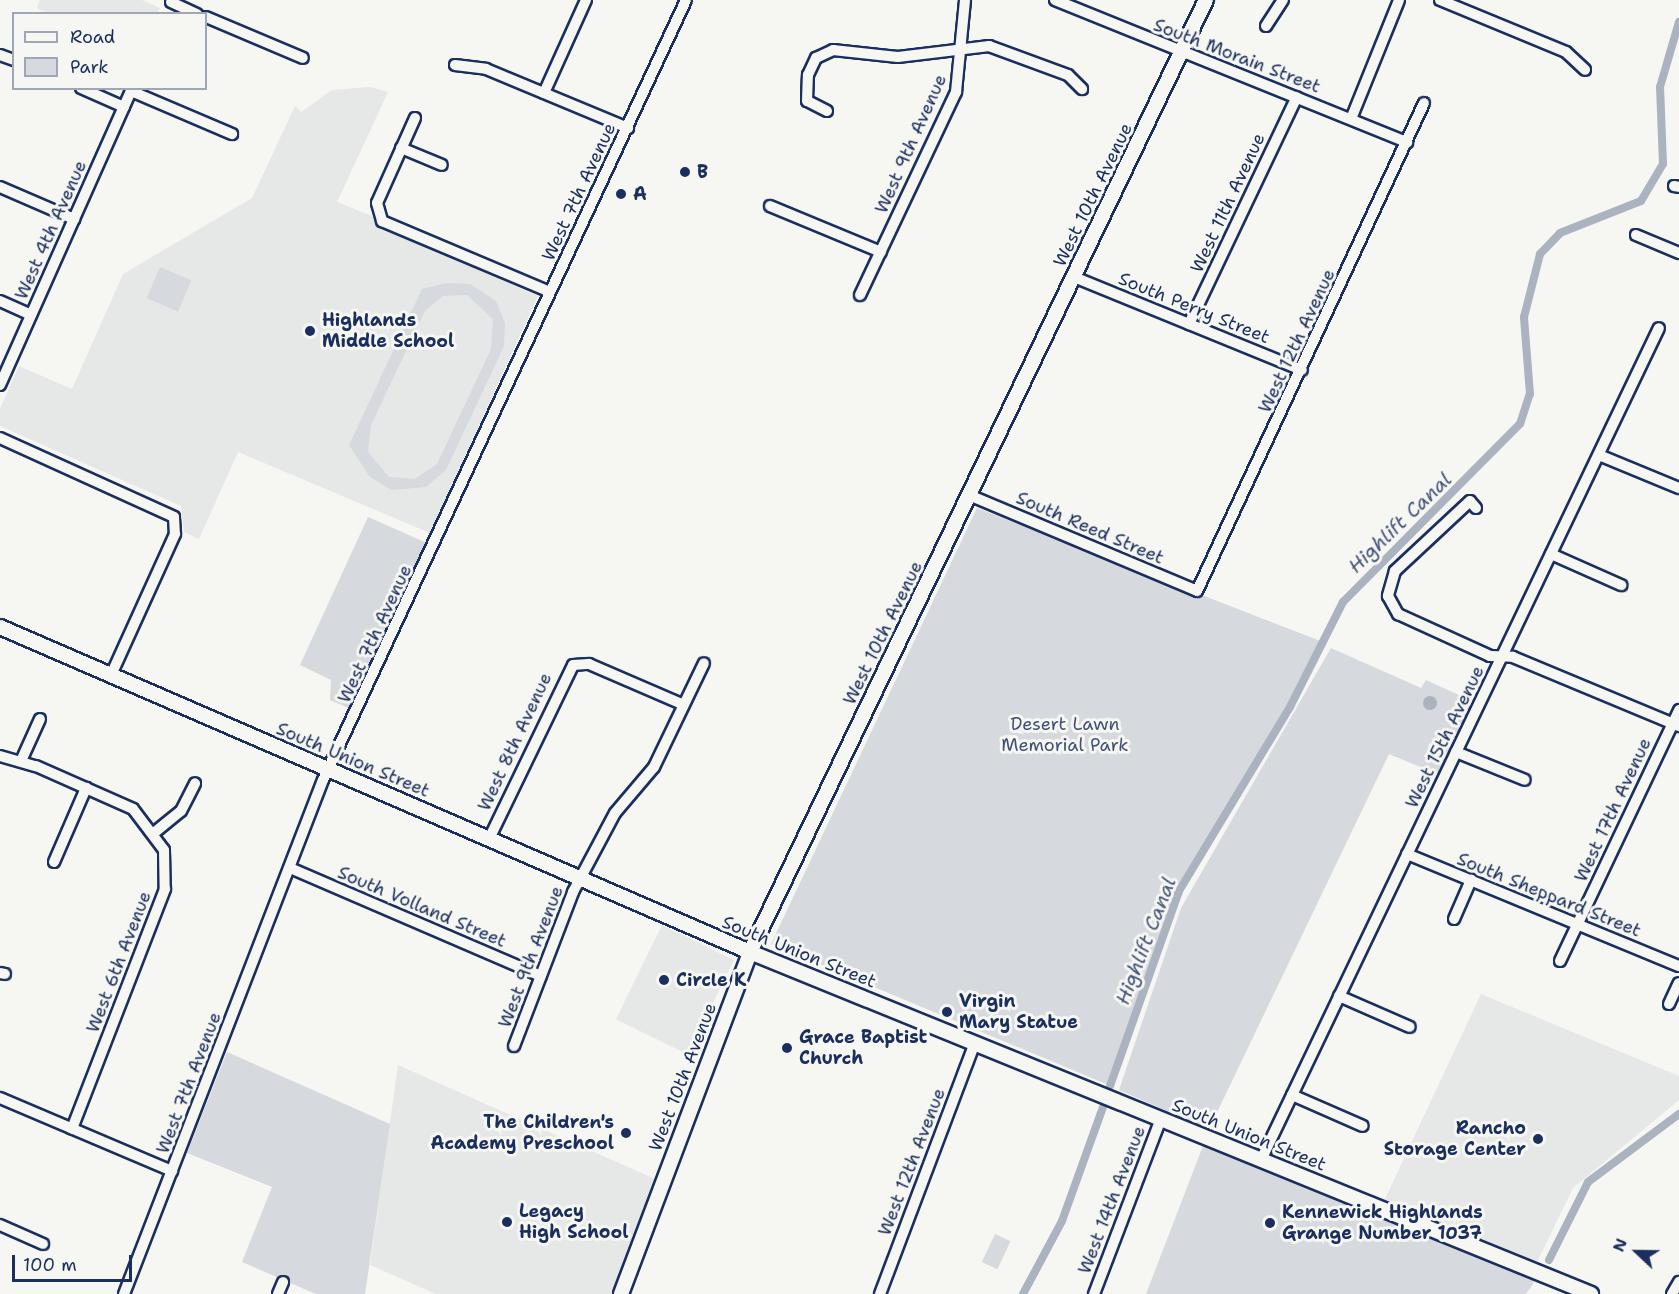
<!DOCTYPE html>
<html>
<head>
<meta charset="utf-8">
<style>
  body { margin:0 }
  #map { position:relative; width:1679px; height:1294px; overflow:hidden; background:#f6f6f2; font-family:"Shantell Sans",sans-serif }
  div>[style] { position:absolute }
  .built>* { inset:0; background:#e6e7e7; transform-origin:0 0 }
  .green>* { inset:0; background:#d6d9dd; transform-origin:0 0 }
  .water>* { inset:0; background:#abb2c0 }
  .round { border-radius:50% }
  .canal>* { height:8px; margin:-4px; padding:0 4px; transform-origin:4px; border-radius:4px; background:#abb2c0 }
  .roads { filter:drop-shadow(2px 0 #1b2f5e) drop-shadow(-2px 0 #1b2f5e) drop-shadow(0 2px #1b2f5e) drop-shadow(0 -2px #1b2f5e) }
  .minor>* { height:10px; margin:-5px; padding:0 5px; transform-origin:5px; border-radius:5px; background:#f6f6f2 }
  .major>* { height:14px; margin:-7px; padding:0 7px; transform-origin:7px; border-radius:7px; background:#f6f6f2 }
  .dots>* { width:16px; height:16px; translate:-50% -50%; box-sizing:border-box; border:3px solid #f6f6f2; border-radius:50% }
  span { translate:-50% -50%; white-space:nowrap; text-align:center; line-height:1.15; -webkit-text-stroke:6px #f6f6f2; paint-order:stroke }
  .street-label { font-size:18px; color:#1b2f5e }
  .poi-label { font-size:18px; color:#1b2f5e; font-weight:700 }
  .left { translate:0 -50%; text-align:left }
  .right { translate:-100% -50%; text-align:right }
  .park-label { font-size:18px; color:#405177 }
  .water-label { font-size:20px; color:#46567b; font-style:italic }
  .legend { position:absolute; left:12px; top:12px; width:195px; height:78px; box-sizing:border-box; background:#f6f6f2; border:2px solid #9ea6b7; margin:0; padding:8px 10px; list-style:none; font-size:18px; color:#1b2f5e }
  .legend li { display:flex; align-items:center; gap:12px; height:30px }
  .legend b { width:30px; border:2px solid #9ea6b7 }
  .north { position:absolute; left:1607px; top:1222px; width:60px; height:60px; -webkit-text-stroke:4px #f6f6f2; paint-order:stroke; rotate:292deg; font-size:16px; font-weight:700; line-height:24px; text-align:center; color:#1b2f5e }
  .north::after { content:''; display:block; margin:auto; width:21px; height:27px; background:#1b2f5e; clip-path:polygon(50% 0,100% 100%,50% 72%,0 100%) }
  .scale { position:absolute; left:12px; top:1255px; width:120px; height:27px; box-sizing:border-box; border:3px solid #1b2f5e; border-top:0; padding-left:8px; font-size:18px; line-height:21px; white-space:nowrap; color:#1b2f5e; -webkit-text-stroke:4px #f6f6f2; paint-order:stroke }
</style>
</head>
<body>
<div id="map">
  <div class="built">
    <div style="clip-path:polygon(40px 0,142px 0,160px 8px,157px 14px,51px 14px,37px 8px)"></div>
    <div style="clip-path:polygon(370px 87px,388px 92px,337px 202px,372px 216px,379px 227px,538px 296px,430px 533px,238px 452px,199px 539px,184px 532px,181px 506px,0 426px,0 409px,19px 366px,72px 389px,123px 274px,252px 198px,295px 106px,301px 112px,332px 90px)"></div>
    <div style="left:662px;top:925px;width:80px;height:105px;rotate:26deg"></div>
    <div style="clip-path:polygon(1481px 994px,1679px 1076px,1679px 1100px,1573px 1188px,1537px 1262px,1385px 1199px)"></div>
    <div style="clip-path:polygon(398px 1065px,655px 1179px,612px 1294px,436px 1294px,370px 1265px)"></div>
  </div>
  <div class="green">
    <div style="left:160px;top:267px;width:34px;height:34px;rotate:23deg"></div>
    <div style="clip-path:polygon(evenodd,447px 283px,470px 284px,496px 301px,505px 323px,504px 346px,446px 470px,426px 487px,392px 490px,370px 477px,349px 445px,422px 289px,447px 283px,467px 295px,493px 319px,491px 349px,437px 464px,415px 479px,389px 477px,368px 452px,371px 425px,425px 311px,443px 296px,467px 295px)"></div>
    <div style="clip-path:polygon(977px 508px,1323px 642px,1179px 895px,1111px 1086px,771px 944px)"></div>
    <div style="clip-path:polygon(368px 517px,429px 544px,353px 710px,330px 700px,331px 680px,300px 665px)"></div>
    <div style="clip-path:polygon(1331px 648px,1421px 688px,1426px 680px,1472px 701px,1437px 774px,1389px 754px,1209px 1129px,1119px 1090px,1181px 908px)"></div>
    <div style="clip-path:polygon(227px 1052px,390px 1124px,365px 1294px,316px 1294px,242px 1262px,272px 1187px,187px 1153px)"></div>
    <div style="clip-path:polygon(1206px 1138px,1535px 1272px,1533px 1284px,1526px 1294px,1146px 1294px)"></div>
    <div style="left:995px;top:1234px;width:17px;height:31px;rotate:25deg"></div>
  </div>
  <div class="water">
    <div class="round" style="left:1423px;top:696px;width:14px;height:14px"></div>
  </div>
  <div class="canal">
    <div style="left:1110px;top:1086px;width:207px;rotate:-70.5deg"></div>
    <div style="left:1179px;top:891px;width:215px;rotate:-58.9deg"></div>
    <div style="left:1290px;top:707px;width:118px;rotate:-63.2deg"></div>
    <div style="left:1343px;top:602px;width:251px;rotate:-45.2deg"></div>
    <div style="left:1520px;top:424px;width:32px;rotate:-72deg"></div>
    <div style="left:1530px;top:394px;width:77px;rotate:-94.5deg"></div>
    <div style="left:1524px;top:317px;width:65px;rotate:-75.7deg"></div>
    <div style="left:1540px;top:254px;width:29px;rotate:-46deg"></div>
    <div style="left:1560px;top:233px;width:87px;rotate:-21.6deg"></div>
    <div style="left:1641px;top:201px;width:43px;rotate:-59.3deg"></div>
    <div style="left:1663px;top:164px;width:77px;rotate:-92.2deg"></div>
    <div style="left:1660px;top:87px;width:68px;rotate:-73.7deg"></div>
    <div style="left:1549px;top:1260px;width:87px;rotate:-63.4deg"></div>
    <div style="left:1588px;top:1182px;width:114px;rotate:-36.8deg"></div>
    <div style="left:1023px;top:1294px;width:83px;rotate:-61.9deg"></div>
    <div style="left:1062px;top:1221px;width:121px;rotate:-70.2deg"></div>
  </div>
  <div class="roads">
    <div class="minor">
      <div style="left:1055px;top:0;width:380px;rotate:22deg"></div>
      <div style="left:1440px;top:0;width:136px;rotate:22.4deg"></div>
      <div style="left:1566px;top:52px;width:26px;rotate:43deg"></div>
      <div style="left:171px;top:2px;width:29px;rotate:25deg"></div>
      <div style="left:206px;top:17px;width:105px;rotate:22.9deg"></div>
      <div style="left:1266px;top:26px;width:31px;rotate:-57deg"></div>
      <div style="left:0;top:55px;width:15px;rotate:20deg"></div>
      <div style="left:455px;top:65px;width:31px;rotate:7deg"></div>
      <div style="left:486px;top:69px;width:154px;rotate:22.6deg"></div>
      <div style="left:81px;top:88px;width:47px;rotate:23.8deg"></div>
      <div style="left:131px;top:91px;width:110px;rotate:23.1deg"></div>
      <div style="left:544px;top:93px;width:102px;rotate:-65.7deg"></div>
      <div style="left:827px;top:111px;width:22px;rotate:-153deg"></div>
      <div style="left:807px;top:101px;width:26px;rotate:-88deg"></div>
      <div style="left:808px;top:75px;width:19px;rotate:-65deg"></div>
      <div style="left:816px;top:58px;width:19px;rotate:-25deg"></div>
      <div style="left:833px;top:50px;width:65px;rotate:6.1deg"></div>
      <div style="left:898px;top:57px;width:92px;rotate:-6.9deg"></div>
      <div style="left:989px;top:46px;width:84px;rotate:20.2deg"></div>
      <div style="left:1068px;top:75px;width:20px;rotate:45deg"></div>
      <div style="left:415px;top:118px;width:93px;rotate:114.1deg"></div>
      <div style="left:377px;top:203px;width:19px;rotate:74deg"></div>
      <div style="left:382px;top:221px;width:182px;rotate:22.9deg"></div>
      <div style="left:1351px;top:119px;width:128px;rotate:-68deg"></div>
      <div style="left:401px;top:148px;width:44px;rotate:22.5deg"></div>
      <div style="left:1674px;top:186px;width:5px;rotate:11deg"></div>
      <div style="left:0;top:187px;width:81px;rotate:23.4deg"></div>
      <div style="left:770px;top:206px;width:120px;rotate:22.5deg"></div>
      <div style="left:1636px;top:235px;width:47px;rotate:22.7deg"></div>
      <div style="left:1074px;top:277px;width:246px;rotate:22.2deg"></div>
      <div style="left:860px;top:295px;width:225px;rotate:-64.7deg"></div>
      <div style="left:956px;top:92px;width:92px;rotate:-84.4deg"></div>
      <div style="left:0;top:301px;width:34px;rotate:24deg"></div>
      <div style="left:1189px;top:324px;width:251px;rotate:-64.6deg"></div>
      <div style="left:0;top:385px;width:325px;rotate:-66deg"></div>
      <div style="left:0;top:438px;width:191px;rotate:24.4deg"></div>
      <div style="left:174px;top:517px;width:17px;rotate:87deg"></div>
      <div style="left:175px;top:534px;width:155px;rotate:114.4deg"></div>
      <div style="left:1599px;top:455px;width:87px;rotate:22.4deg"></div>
      <div style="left:969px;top:495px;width:247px;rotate:22.8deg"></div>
      <div style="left:1197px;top:591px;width:538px;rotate:-65.05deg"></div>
      <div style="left:1476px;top:508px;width:9px;rotate:-131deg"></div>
      <div style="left:1470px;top:501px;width:103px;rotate:137deg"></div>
      <div style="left:1395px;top:571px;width:26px;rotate:106deg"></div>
      <div style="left:1388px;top:596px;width:21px;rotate:61deg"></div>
      <div style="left:1398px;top:614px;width:101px;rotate:24.5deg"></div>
      <div style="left:1490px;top:656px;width:23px;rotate:2deg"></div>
      <div style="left:1513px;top:657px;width:180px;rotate:22.6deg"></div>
      <div style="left:1551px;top:554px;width:77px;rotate:23.9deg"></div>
      <div style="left:1456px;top:752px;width:74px;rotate:22.1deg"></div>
      <div style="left:0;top:756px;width:37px;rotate:16deg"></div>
      <div style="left:36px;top:766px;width:106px;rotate:23.9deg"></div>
      <div style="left:133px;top:809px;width:51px;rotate:52.9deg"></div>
      <div style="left:164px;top:850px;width:39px;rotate:89deg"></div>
      <div style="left:165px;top:889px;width:257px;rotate:111.2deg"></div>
      <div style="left:21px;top:761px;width:46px;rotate:-65.7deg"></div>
      <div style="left:155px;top:832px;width:33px;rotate:-39deg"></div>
      <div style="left:181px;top:811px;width:31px;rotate:-63deg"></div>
      <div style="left:489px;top:839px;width:193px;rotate:-64.2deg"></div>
      <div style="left:573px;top:665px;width:16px;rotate:-4deg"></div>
      <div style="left:589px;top:664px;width:103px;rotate:23.3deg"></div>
      <div style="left:1407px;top:854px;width:294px;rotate:22.4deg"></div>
      <div style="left:54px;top:862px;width:81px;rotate:-66.6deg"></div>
      <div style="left:290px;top:868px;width:273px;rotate:23.3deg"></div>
      <div style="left:1454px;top:919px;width:43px;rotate:-66.4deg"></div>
      <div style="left:1560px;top:961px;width:278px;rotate:-64.6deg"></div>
      <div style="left:0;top:973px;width:5px;rotate:11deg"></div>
      <div style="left:1339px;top:996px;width:77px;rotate:23.6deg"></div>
      <div style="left:1669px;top:1004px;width:23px;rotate:-65deg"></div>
      <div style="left:514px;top:1046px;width:165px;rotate:-69deg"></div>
      <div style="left:573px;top:892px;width:89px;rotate:-62deg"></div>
      <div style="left:615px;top:813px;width:60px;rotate:-49.7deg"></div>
      <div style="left:654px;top:767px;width:115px;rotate:-64.3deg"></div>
      <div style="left:1292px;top:1095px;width:77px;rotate:23.6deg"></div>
      <div style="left:0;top:1098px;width:187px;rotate:23deg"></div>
      <div style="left:1261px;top:1160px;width:922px;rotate:-64.44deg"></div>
      <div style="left:0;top:1225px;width:47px;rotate:23.8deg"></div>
      <div style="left:124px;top:1294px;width:551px;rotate:-68.84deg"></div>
      <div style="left:323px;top:780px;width:860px;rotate:-65.04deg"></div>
      <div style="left:278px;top:1294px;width:13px;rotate:-67deg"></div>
      <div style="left:880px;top:1294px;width:268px;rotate:-69.3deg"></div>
      <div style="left:1094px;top:1294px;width:187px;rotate:-69.1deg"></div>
      <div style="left:1672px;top:1294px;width:14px;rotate:-60deg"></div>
    </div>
    <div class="major">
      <div style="left:0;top:627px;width:817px;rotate:23.43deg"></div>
      <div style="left:750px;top:952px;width:908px;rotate:22.13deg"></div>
      <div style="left:621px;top:1294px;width:366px;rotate:-69.3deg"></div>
      <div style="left:750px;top:952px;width:1056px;rotate:-64.41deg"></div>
    </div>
  </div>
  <div class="dots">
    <div style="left:685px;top:172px;background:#1b2f5e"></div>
    <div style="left:621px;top:194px;background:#1b2f5e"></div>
    <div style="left:310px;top:331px;background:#1b2f5e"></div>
    <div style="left:664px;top:980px;background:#1b2f5e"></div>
    <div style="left:947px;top:1012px;background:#1b2f5e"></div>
    <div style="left:787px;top:1048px;background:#1b2f5e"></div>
    <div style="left:626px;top:1133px;background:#1b2f5e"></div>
    <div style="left:1538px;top:1139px;background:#1b2f5e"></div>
    <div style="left:507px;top:1222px;background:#1b2f5e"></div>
    <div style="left:1270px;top:1223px;background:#1b2f5e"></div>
  </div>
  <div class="street-label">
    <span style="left:1237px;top:56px;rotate:21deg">South Morain Street</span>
    <span style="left:911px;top:144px;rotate:-66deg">West 9th Avenue</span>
    <span style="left:579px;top:192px;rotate:-65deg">West 7th Avenue</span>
    <span style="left:1093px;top:195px;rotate:-64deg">West 10th Avenue</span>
    <span style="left:1228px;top:203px;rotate:-65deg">West 11th Avenue</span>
    <span style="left:51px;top:230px;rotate:-66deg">West 4th Avenue</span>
    <span style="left:1194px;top:308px;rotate:22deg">South Perry Street</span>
    <span style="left:1297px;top:341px;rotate:-65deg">West 12th Avenue</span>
    <span style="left:1090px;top:528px;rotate:23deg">South Reed Street</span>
    <span style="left:883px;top:633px;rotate:-64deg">West 10th Avenue</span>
    <span style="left:375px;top:634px;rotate:-65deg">West 7th Avenue</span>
    <span style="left:1445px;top:737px;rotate:-64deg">West 15th Avenue</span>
    <span style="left:515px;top:742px;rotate:-65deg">West 8th Avenue</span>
    <span style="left:353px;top:760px;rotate:23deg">South Union Street</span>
    <span style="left:1613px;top:810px;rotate:-65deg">West 17th Avenue</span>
    <span style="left:1549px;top:895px;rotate:22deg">South Sheppard Street</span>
    <span style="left:422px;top:907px;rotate:23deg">South Volland Street</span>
    <span style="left:799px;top:952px;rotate:22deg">South Union Street</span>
    <span style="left:531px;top:957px;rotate:-69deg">West 9th Avenue</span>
    <span style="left:119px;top:962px;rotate:-69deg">West 6th Avenue</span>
    <span style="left:683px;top:1077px;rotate:-69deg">West 10th Avenue</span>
    <span style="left:189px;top:1083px;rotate:-69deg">West 7th Avenue</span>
    <span style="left:1249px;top:1135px;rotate:22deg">South Union Street</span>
    <span style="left:912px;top:1162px;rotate:-69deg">West 12th Avenue</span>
    <span style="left:1112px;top:1200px;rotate:-69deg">West 14th Avenue</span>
  </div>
  <div class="poi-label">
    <span class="left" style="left:697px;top:172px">B</span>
    <span class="left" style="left:633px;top:194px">A</span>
    <span class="left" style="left:322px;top:331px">Highlands<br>Middle School</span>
    <span class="left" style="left:676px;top:980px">Circle K</span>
    <span class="left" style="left:959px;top:1012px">Virgin<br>Mary Statue</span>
    <span class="left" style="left:799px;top:1048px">Grace Baptist<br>Church</span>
    <span class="right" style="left:614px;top:1133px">The Children's<br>Academy Preschool</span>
    <span class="right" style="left:1526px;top:1139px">Rancho<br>Storage Center</span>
    <span class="left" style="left:519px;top:1222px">Legacy<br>High School</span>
    <span class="left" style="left:1282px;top:1223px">Kennewick Highlands<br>Grange Number 1037</span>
  </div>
  <div class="park-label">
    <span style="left:1065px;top:735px">Desert Lawn<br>Memorial Park</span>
  </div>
  <div class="water-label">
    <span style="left:1400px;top:523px;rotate:-44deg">Highlift Canal</span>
    <span style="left:1146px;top:941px;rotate:-69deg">Highlift Canal</span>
  </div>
  <ul class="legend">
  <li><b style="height:8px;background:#f6f6f2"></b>Road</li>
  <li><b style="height:16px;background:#d6d9dd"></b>Park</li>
  </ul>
  <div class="north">N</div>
  <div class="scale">100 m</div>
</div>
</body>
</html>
